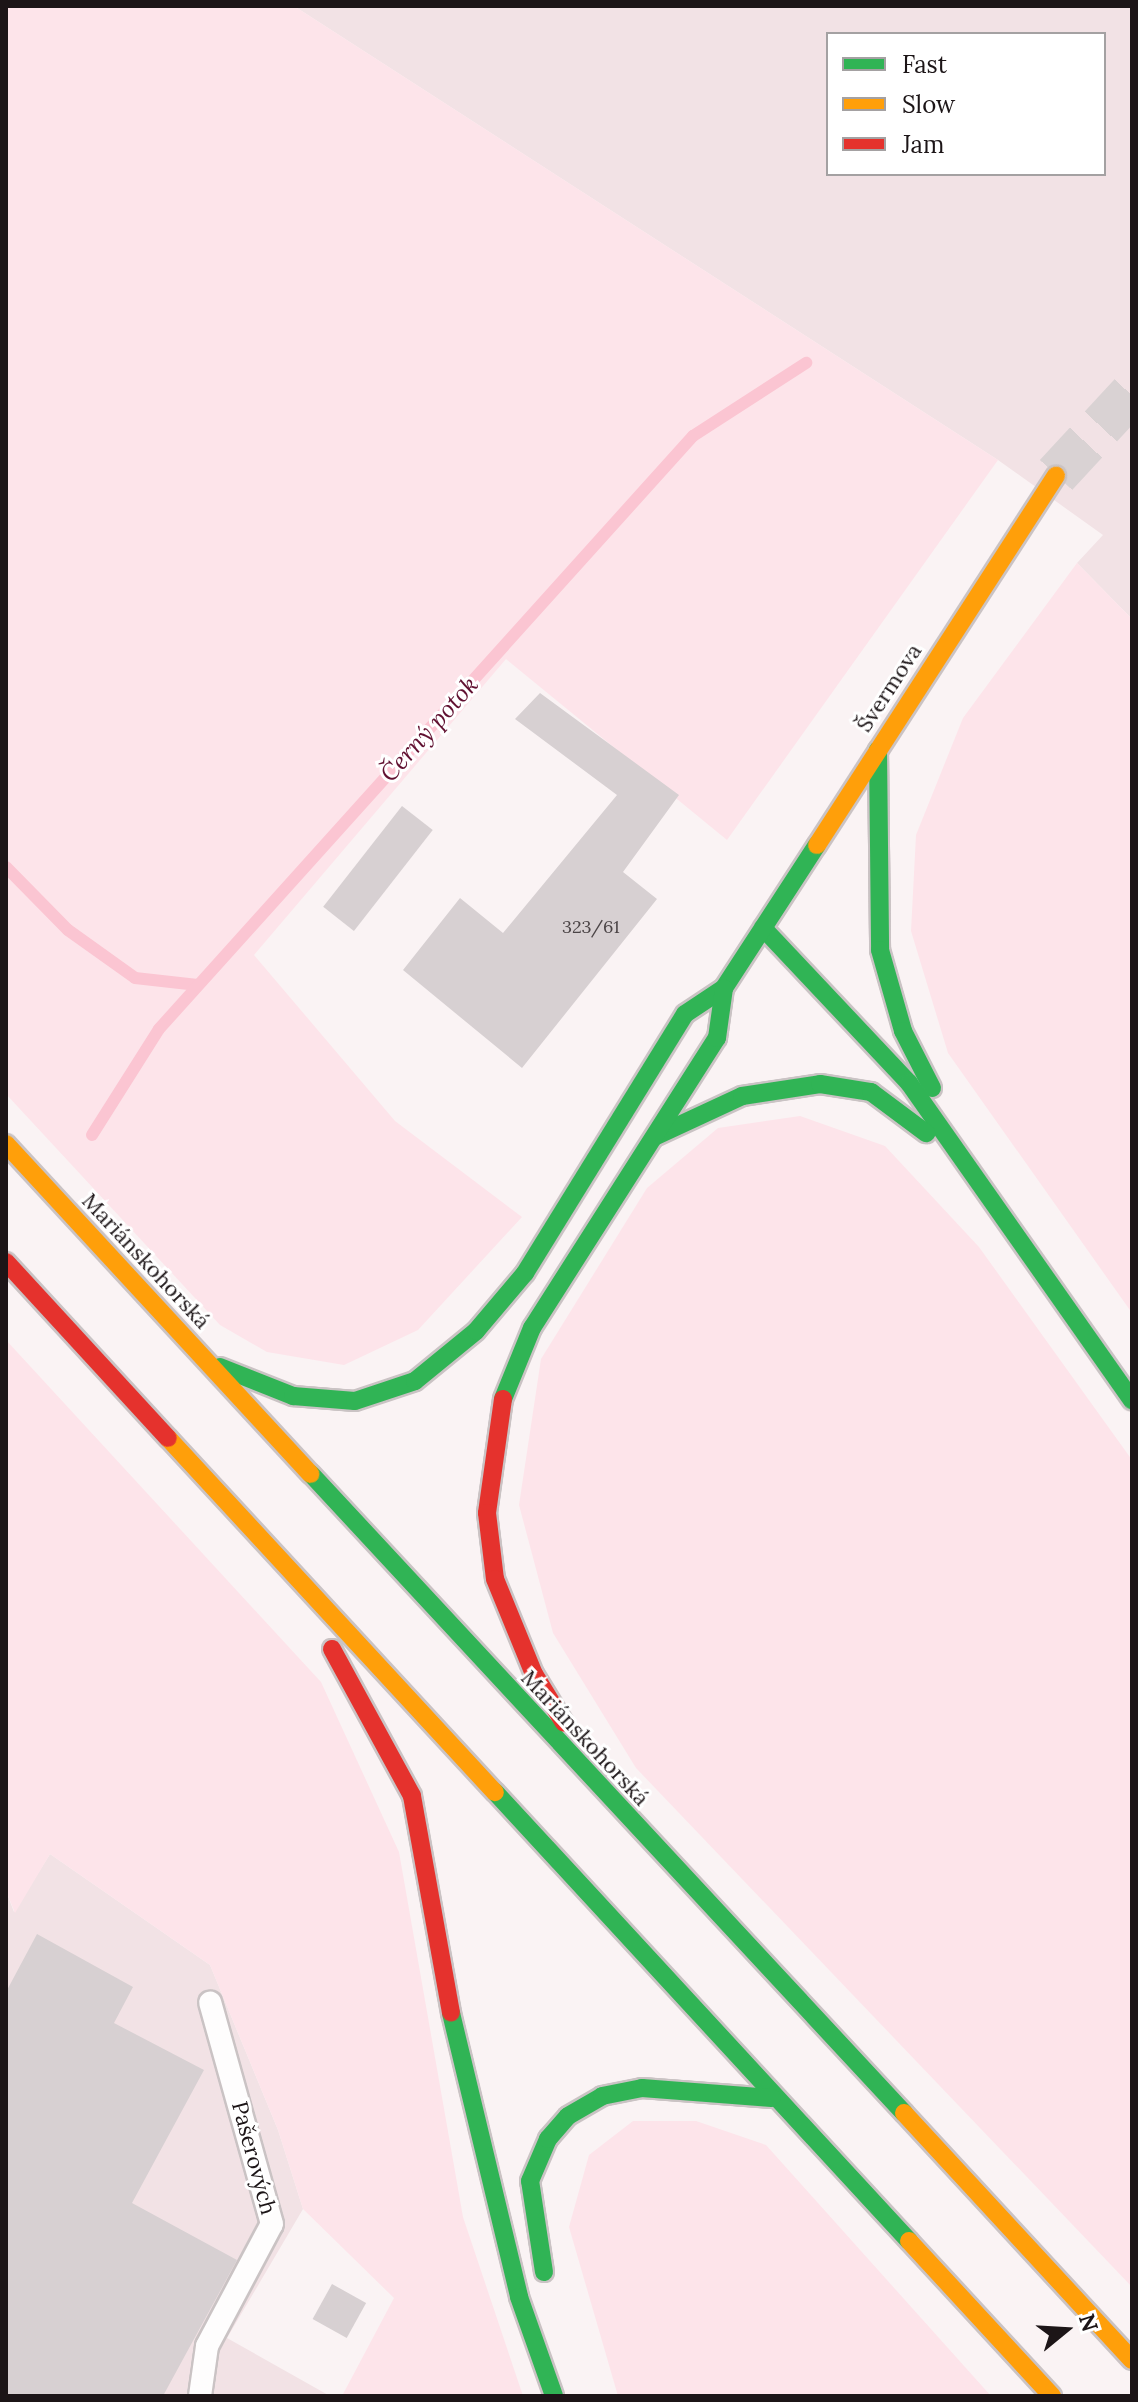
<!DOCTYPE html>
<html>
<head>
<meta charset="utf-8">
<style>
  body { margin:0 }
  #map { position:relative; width:1138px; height:2402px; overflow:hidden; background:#faf3f4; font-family:Lora,serif }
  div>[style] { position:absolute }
  .built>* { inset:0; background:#f2e2e5 }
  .green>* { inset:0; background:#fde4ea }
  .stream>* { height:12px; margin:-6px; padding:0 6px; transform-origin:6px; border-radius:6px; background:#fbc5d2 }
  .building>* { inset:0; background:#d7d0d2; transform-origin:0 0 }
  .secondary-tunnel>* { height:44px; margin-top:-22px; transform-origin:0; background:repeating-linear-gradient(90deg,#d9d2d3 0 44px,transparent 0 66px) }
  .roads { filter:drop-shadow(2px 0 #cac3c4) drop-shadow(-2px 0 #cac3c4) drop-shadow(0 2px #cac3c4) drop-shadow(0 -2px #cac3c4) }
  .lane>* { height:22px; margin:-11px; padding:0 11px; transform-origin:11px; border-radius:11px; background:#fefdfd }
  .fast>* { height:18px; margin:-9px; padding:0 9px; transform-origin:9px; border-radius:9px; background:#30b455 }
  .slow>* { height:18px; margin:-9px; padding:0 9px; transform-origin:9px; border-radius:9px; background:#ff9f0a }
  .jam>* { height:18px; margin:-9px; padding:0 9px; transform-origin:9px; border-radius:9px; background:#e5322d }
  span { translate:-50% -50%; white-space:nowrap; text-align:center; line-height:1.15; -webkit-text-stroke:6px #fff; paint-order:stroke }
  .number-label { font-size:18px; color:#4b4446 }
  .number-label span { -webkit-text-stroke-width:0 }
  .street-label { font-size:22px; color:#1c1517 }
  .water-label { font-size:24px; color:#611131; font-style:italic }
  .frame { position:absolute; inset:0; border:8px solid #1c1517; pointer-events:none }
  .legend { position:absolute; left:826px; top:32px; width:280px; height:144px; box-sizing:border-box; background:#fff; border:2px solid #a4a1a2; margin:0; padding:10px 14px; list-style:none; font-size:24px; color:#1c1517 }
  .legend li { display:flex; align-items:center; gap:16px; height:40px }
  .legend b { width:40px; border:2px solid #a4a1a2 }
  .north { position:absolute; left:1026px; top:2290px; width:80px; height:80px; -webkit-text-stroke:6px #fff; paint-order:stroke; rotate:72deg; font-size:22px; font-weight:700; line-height:32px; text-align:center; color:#1c1517 }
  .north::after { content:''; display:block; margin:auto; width:28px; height:36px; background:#1c1517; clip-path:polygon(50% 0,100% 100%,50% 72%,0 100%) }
</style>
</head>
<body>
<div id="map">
  <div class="built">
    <div style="clip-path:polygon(evenodd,294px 6px,1132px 6px,1132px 619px,1077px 563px,1103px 535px,998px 460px,294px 6px,828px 34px,1104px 34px,1104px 174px,828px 174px,828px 34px)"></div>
    <div style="clip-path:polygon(50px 1854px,210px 1965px,278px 2130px,303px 2209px,227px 2338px,330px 2396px,6px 2396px,6px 1891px,14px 1912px)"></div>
  </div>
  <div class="green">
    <div style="clip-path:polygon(6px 6px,294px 6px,998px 460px,727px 840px,506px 659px,254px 955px,395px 1121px,522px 1217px,418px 1330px,344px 1365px,267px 1352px,220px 1325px,6px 1094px)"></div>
    <div style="clip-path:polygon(1077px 563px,1132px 619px,1132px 1313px,948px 1053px,911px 931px,916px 835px,963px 718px)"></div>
    <div style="clip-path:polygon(800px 1116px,885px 1146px,979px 1247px,1132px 1460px,1132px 2287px,636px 1768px,553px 1633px,519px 1505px,541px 1359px,647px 1188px,718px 1128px)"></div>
    <div style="clip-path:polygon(6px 1340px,321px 1682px,399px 1852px,463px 2217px,523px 2396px,342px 2396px,394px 2298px,303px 2209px,278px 2130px,210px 1965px,50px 1854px,15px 1913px,6px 1891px)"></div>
    <div style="clip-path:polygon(633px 2121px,696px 2121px,766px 2145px,991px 2396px,618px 2396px,569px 2227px,589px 2155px)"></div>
  </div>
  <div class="stream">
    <div style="left:6px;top:867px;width:88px;rotate:45.5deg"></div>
    <div style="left:68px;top:930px;width:82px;rotate:35.6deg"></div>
    <div style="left:135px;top:978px;width:63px;rotate:6.3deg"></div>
    <div style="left:92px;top:1135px;width:125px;rotate:-57.7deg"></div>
    <div style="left:159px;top:1029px;width:798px;rotate:-48deg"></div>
    <div style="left:693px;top:436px;width:135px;rotate:-32.9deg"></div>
  </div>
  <div class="building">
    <div style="clip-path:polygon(540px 693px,679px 795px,623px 872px,657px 899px,522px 1068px,403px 970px,460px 898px,503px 933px,617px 795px,515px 719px)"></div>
    <div style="left:402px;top:806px;width:39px;height:128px;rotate:38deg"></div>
    <div style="clip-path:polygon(37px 1934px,133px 1987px,114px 2023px,204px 2070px,132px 2203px,237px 2260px,163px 2396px,6px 2396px,6px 1992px)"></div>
    <div style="left:332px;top:2284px;width:39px;height:40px;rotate:29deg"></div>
  </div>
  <div class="secondary-tunnel">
    <div style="left:1056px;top:475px;width:112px;rotate:-47.2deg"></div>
  </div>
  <div class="roads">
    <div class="lane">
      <div style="left:200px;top:2396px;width:50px;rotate:-82deg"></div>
      <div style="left:207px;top:2346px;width:138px;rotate:-62deg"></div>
      <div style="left:272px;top:2224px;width:230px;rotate:-105.6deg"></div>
    </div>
    <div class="fast">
      <div style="left:878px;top:750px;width:200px;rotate:89.4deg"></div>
      <div style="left:880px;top:950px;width:84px;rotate:74.1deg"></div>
      <div style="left:903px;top:1031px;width:64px;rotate:63deg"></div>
      <div style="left:763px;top:928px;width:213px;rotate:46.7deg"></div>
      <div style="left:909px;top:1083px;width:388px;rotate:54.9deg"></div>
      <div style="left:656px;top:1136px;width:95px;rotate:-24.9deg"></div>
      <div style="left:742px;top:1096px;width:79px;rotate:-8.7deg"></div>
      <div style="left:820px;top:1084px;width:52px;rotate:8.9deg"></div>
      <div style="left:871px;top:1092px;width:69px;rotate:36.7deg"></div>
      <div style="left:220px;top:1367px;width:79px;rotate:21.7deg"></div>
      <div style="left:293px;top:1396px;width:62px;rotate:4.6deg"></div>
      <div style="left:355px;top:1401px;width:63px;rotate:-18.4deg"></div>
      <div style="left:415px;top:1381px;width:79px;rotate:-39.3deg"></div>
      <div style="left:476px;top:1331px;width:76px;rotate:-49.8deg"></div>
      <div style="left:525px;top:1273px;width:304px;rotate:-58.3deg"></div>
      <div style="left:685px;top:1014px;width:47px;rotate:-33.7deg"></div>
      <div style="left:724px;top:988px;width:171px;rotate:-57deg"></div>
      <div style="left:503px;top:1399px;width:77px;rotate:-67.8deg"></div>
      <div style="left:532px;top:1328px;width:344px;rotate:-57.5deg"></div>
      <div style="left:717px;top:1038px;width:50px;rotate:-82deg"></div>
      <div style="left:311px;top:1474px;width:872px;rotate:47.14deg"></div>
      <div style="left:495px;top:1792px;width:611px;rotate:47.32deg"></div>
      <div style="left:451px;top:2013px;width:292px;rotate:76.5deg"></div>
      <div style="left:519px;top:2297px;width:105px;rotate:70.5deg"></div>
      <div style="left:544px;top:2272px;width:92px;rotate:-98.7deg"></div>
      <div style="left:530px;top:2181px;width:46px;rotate:-66.8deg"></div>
      <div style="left:548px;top:2139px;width:30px;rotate:-49deg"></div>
      <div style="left:568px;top:2116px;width:39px;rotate:-30deg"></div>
      <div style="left:602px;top:2096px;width:41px;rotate:-11.3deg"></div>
      <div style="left:642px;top:2088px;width:130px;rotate:4.4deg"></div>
    </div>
    <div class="slow">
      <div style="left:817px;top:845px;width:440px;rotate:-57.1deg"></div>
      <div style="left:6px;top:1144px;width:449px;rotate:47.3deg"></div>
      <div style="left:168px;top:1438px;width:482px;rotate:47.3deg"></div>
      <div style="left:904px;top:2113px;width:336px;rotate:47.3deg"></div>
      <div style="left:909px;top:2241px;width:211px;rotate:47.3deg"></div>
    </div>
    <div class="jam">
      <div style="left:6px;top:1262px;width:239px;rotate:47.4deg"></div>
      <div style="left:503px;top:1399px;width:115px;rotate:98deg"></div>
      <div style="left:487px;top:1513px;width:66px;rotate:83.1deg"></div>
      <div style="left:495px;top:1579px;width:103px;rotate:67.7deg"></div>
      <div style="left:534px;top:1674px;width:57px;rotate:58.5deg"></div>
      <div style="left:332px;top:1649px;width:167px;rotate:61.4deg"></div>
      <div style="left:412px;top:1796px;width:220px;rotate:79.8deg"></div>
    </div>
  </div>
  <div class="number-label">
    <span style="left:591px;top:927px">323/61</span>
  </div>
  <div class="street-label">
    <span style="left:889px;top:688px;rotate:-57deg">Švermova</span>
    <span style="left:146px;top:1261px;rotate:47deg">Mariánskohorská</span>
    <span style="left:585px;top:1738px;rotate:47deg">Mariánskohorská</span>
    <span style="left:254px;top:2158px;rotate:75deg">Pašerových</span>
  </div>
  <div class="water-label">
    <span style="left:429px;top:729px;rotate:-48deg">Černý potok</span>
  </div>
  <div class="frame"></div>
  <ul class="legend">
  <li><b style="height:10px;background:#30b455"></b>Fast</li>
  <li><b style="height:10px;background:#ff9f0a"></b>Slow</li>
  <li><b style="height:10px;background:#e5322d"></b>Jam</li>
  </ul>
  <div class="north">N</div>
</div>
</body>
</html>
